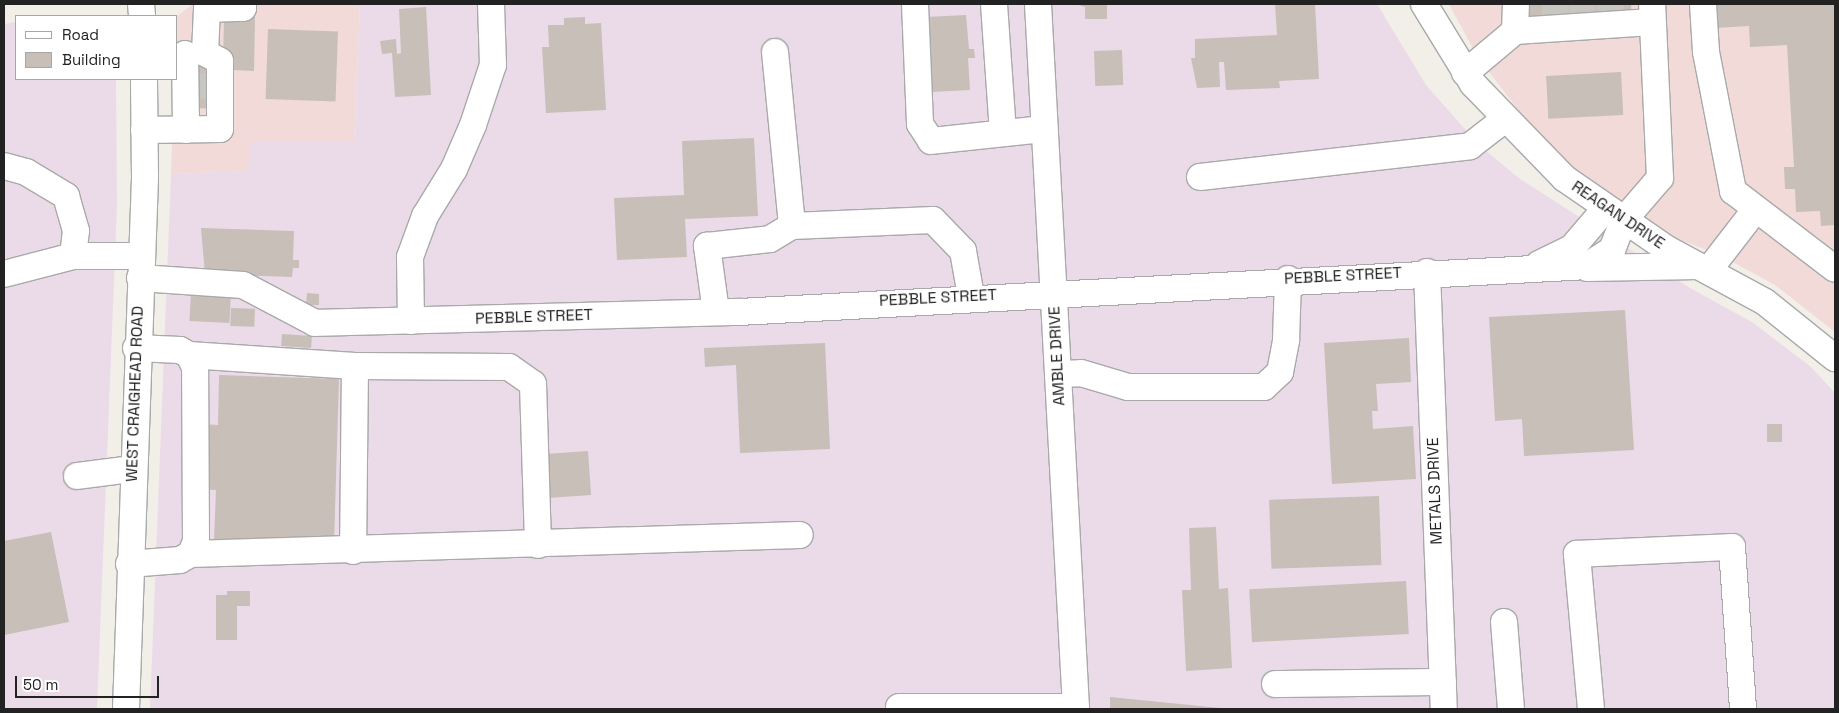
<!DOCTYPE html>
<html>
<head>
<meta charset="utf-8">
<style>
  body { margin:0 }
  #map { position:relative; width:1839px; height:713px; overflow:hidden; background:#f2efe9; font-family:"Space Grotesk",sans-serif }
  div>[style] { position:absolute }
  .commercial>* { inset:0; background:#f2dad9 }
  .industrial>* { inset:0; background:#ebdbe8 }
  .building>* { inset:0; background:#c7bfb8; transform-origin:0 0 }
  .minor-tunnel>* { height:26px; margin-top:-13px; transform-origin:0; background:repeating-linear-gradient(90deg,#c8c6c1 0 26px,transparent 0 39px) }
  .roads { filter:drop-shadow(1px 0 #a9a9a9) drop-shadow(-1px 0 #a9a9a9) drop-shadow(0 1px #a9a9a9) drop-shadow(0 -1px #a9a9a9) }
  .minor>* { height:26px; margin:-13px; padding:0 13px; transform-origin:13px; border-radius:13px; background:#fff }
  span { translate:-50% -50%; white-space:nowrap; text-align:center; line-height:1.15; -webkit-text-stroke:4px #fff; paint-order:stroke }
  .street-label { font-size:16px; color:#222 }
  .frame { position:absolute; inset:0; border:5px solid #222; pointer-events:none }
  .legend { position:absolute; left:15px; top:15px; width:162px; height:65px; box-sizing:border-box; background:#fff; border:1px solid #a7a7a7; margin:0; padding:6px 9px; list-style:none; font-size:15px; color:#222 }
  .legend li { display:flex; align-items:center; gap:10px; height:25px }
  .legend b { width:25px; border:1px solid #a7a7a7 }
  .scale { position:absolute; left:15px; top:676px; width:144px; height:22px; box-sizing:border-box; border:2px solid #222; border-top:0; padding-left:6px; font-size:15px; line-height:18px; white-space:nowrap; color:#222; -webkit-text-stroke:4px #fff; paint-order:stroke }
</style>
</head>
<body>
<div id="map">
  <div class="commercial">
    <div style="clip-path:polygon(193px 4px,360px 4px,354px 142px,251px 142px,249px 171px,171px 174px,176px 17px)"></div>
    <div style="clip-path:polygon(1449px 4px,1835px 4px,1835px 332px,1775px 285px,1720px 255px,1662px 233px,1587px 182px,1538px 136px,1477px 56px)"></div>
  </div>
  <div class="industrial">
    <div style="clip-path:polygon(360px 4px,1377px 4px,1426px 85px,1479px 145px,1520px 179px,1690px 288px,1752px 322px,1811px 367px,1835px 393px,1835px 709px,150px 709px,171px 174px,248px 171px,251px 142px,354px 142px)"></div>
    <div style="clip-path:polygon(16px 22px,16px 79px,116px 79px,117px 205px,97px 709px,4px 709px,4px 24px)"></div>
  </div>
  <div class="building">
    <div style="clip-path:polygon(1076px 4px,1107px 4px,1107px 19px,1085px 19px,1085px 7px)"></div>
    <div style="clip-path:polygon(1275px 4px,1315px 4px,1319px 79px,1279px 81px,1280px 88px,1226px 90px,1224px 62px,1219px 62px,1220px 87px,1197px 88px,1191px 58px,1195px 58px,1195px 39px,1277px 35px)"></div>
    <div style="clip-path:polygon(1526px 4px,1631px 4px,1632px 19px,1527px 24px)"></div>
    <div style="clip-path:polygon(1713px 4px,1835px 4px,1835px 225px,1821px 226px,1820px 211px,1796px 212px,1795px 189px,1785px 189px,1784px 167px,1794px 167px,1787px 45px,1750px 47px,1749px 26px,1715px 28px)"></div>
    <div style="clip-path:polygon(426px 7px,431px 95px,395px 97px,392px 53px,382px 54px,380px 41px,396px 39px,397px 54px,401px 53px,399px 9px)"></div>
    <div style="clip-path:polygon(966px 15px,969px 49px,974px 49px,975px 58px,968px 58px,970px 90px,931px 92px,926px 17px)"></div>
    <div style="clip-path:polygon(224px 17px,255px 17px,254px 71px,233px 70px,223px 65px)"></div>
    <div style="clip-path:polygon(585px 17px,585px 24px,601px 23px,606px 110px,546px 113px,542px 47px,549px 47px,548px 25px,564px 25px,564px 18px)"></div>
    <div style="left:268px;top:29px;width:70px;height:70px;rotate:2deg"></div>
    <div style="left:1122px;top:50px;width:35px;height:28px;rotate:88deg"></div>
    <div style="left:194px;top:63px;width:23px;height:45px;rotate:2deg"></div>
    <div style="left:1621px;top:72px;width:43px;height:75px;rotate:87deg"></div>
    <div style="clip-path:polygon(754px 138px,758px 216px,685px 219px,687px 257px,617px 260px,614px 198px,684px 195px,682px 141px)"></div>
    <div style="clip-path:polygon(201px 228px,294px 231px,293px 260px,299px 260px,299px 268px,293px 268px,292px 277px,205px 274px)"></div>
    <div style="left:191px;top:292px;width:40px;height:29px;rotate:3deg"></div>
    <div style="clip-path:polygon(307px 293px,319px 294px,319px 305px,306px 305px)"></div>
    <div style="left:231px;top:308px;width:24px;height:18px;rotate:2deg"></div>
    <div style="clip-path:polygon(1625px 310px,1634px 450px,1524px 456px,1522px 419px,1495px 421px,1489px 317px)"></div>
    <div style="left:282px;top:334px;width:30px;height:12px;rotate:4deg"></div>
    <div style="clip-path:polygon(1409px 338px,1411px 382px,1376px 384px,1378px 411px,1372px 411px,1373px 429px,1413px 426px,1416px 479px,1332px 484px,1324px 343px)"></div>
    <div style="clip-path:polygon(825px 343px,830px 449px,740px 453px,736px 365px,705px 367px,704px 348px)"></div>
    <div style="clip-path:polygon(219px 375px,339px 379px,334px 544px,214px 540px,216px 490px,199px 489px,201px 424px,218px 425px)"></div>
    <div style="left:1767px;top:424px;width:15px;height:18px"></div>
    <div style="left:588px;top:451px;width:44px;height:43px;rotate:86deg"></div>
    <div style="left:1379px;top:496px;width:69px;height:110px;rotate:88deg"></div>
    <div style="clip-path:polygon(1216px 527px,1219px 589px,1228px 588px,1232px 668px,1186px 671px,1182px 590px,1191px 590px,1189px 528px)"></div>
    <div style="clip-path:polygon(51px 532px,69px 622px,4px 635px,4px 541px)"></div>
    <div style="left:1406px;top:581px;width:53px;height:157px;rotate:87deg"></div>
    <div style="clip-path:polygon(227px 591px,250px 591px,250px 606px,237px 606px,237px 640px,216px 640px,216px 595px,227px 595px)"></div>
    <div style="clip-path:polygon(1110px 697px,1220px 708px,1220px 709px,1110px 709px)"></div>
  </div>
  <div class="minor-tunnel">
    <div style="left:1555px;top:4px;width:18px;rotate:87deg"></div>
    <div style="left:1582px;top:4px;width:17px;rotate:90deg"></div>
    <div style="left:1611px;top:4px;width:16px;rotate:86deg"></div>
    <div style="left:193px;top:86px;width:23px;rotate:2deg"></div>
  </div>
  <div class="roads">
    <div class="minor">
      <div style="left:141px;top:4px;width:12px;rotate:85deg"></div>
      <div style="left:915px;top:4px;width:120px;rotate:87.6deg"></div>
      <div style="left:920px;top:124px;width:20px;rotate:57deg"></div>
      <div style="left:931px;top:141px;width:114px;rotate:-6.1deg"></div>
      <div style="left:994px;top:4px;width:129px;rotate:86deg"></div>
      <div style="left:1038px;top:4px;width:706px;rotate:86.91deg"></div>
      <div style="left:1424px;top:4px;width:94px;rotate:58.5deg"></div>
      <div style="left:1473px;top:84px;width:131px;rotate:45.9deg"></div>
      <div style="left:1564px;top:178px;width:125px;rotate:34.6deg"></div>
      <div style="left:1667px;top:249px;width:111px;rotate:28.4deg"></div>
      <div style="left:1765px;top:302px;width:90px;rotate:38.7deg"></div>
      <div style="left:1703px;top:4px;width:48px;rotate:86.4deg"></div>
      <div style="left:1706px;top:52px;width:142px;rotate:79deg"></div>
      <div style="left:1733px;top:191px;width:128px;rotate:37.4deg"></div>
      <div style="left:1515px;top:31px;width:137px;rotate:-3.8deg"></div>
      <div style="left:775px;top:52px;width:175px;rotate:84.4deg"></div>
      <div style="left:792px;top:226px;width:141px;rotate:-2.4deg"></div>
      <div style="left:933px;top:220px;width:43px;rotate:45.9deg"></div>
      <div style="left:963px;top:251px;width:46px;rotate:79.9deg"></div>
      <div style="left:185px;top:54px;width:76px;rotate:89.2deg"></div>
      <div style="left:1465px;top:73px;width:65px;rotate:-40deg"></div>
      <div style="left:1515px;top:31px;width:27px;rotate:-88deg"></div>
      <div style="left:144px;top:130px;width:76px;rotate:-0.8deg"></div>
      <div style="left:220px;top:129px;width:68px;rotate:-90deg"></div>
      <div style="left:220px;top:61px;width:17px;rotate:-152deg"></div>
      <div style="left:205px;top:53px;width:44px;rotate:-87.4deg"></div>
      <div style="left:207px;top:9px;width:36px;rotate:-2deg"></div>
      <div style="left:243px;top:8px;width:4px;rotate:-90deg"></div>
      <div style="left:4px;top:166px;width:23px;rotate:15deg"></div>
      <div style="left:26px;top:172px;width:47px;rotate:31deg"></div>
      <div style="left:66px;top:196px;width:36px;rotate:74deg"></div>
      <div style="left:76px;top:231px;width:25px;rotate:97deg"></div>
      <div style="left:73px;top:256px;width:68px"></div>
      <div style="left:1200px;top:177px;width:272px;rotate:-6.5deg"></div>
      <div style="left:1470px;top:146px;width:44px;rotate:-37.6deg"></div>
      <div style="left:1539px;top:264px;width:37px;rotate:-26deg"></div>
      <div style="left:1572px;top:248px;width:51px;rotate:-49.8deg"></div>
      <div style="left:1587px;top:268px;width:111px;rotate:-1deg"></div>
      <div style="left:1708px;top:271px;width:78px;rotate:-52.3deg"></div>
      <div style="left:1427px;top:272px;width:437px;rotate:87.8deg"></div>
      <div style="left:4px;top:274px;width:71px;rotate:-14.6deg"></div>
      <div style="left:140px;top:278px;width:103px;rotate:3.9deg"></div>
      <div style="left:243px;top:285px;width:81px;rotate:27.8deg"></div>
      <div style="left:315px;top:323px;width:424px;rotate:-1.5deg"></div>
      <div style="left:739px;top:312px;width:849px;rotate:-3.1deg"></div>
      <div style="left:1587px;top:266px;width:30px;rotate:-33deg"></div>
      <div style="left:1612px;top:250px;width:31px;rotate:-69deg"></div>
      <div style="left:1623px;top:221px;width:57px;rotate:-49.3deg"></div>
      <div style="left:1660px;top:178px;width:174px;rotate:-92.6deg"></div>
      <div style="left:716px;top:312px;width:67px;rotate:-97.8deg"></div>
      <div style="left:707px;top:246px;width:63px;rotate:-6.3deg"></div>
      <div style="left:770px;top:239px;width:26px;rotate:-31deg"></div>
      <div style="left:411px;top:321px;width:64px;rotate:-90.9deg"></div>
      <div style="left:410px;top:257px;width:44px;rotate:-69.9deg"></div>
      <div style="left:425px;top:216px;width:55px;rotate:-58.3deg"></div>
      <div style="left:454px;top:169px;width:48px;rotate:-66.6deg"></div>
      <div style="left:473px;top:125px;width:63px;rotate:-71.6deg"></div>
      <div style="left:493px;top:65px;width:61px;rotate:-91.9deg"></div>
      <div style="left:189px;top:355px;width:166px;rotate:3.8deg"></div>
      <div style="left:355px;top:366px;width:185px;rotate:90.6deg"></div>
      <div style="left:355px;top:366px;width:154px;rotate:0.4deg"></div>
      <div style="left:509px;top:367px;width:29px;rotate:35deg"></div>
      <div style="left:533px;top:384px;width:161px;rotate:88.2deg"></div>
      <div style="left:1058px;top:374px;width:23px;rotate:-2deg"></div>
      <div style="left:1081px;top:373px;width:49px;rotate:16.6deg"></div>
      <div style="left:1128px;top:387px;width:136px"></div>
      <div style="left:1264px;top:387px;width:22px;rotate:-43deg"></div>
      <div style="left:1280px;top:372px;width:33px;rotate:-79deg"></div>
      <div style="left:1286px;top:340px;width:61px;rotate:-88.1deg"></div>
      <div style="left:77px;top:476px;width:55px;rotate:-7.3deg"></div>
      <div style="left:191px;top:554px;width:609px;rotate:-1.79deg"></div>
      <div style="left:129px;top:564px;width:51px;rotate:-4.5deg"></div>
      <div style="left:180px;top:560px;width:13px;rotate:-29deg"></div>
      <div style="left:191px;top:554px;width:14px;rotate:-69deg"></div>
      <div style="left:196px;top:541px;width:174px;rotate:-90.3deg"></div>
      <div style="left:195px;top:367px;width:13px;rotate:-117deg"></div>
      <div style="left:189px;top:355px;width:10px;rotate:-151deg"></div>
      <div style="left:180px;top:350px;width:44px;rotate:-177.4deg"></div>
      <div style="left:1504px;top:622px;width:87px;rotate:85.4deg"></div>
      <div style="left:1275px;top:684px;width:168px;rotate:-0.7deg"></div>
      <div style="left:899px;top:707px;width:177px"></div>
      <div style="left:126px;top:709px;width:532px;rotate:-87.95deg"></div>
      <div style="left:145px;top:177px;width:98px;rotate:-90.6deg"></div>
      <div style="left:1591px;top:709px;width:156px;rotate:-95.2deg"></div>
      <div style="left:1577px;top:554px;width:155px;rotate:-2.6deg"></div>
      <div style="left:1732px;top:547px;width:162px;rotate:86.1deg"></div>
    </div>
  </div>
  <div class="street-label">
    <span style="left:1618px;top:215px;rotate:34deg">REAGAN DRIVE</span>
    <span style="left:1343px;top:276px;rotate:-3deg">PEBBLE STREET</span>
    <span style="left:938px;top:298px;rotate:-3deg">PEBBLE STREET</span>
    <span style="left:534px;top:317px;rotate:-2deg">PEBBLE STREET</span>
    <span style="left:1057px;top:356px;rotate:-93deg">AMBLE DRIVE</span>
    <span style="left:135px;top:394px;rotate:-88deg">WEST CRAIGHEAD ROAD</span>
    <span style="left:1435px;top:491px;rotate:-92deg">METALS DRIVE</span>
  </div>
  <div class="frame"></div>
  <ul class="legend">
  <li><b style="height:6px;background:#fff"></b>Road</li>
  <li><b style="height:14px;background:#c7bfb8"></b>Building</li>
  </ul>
  <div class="scale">50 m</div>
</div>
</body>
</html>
